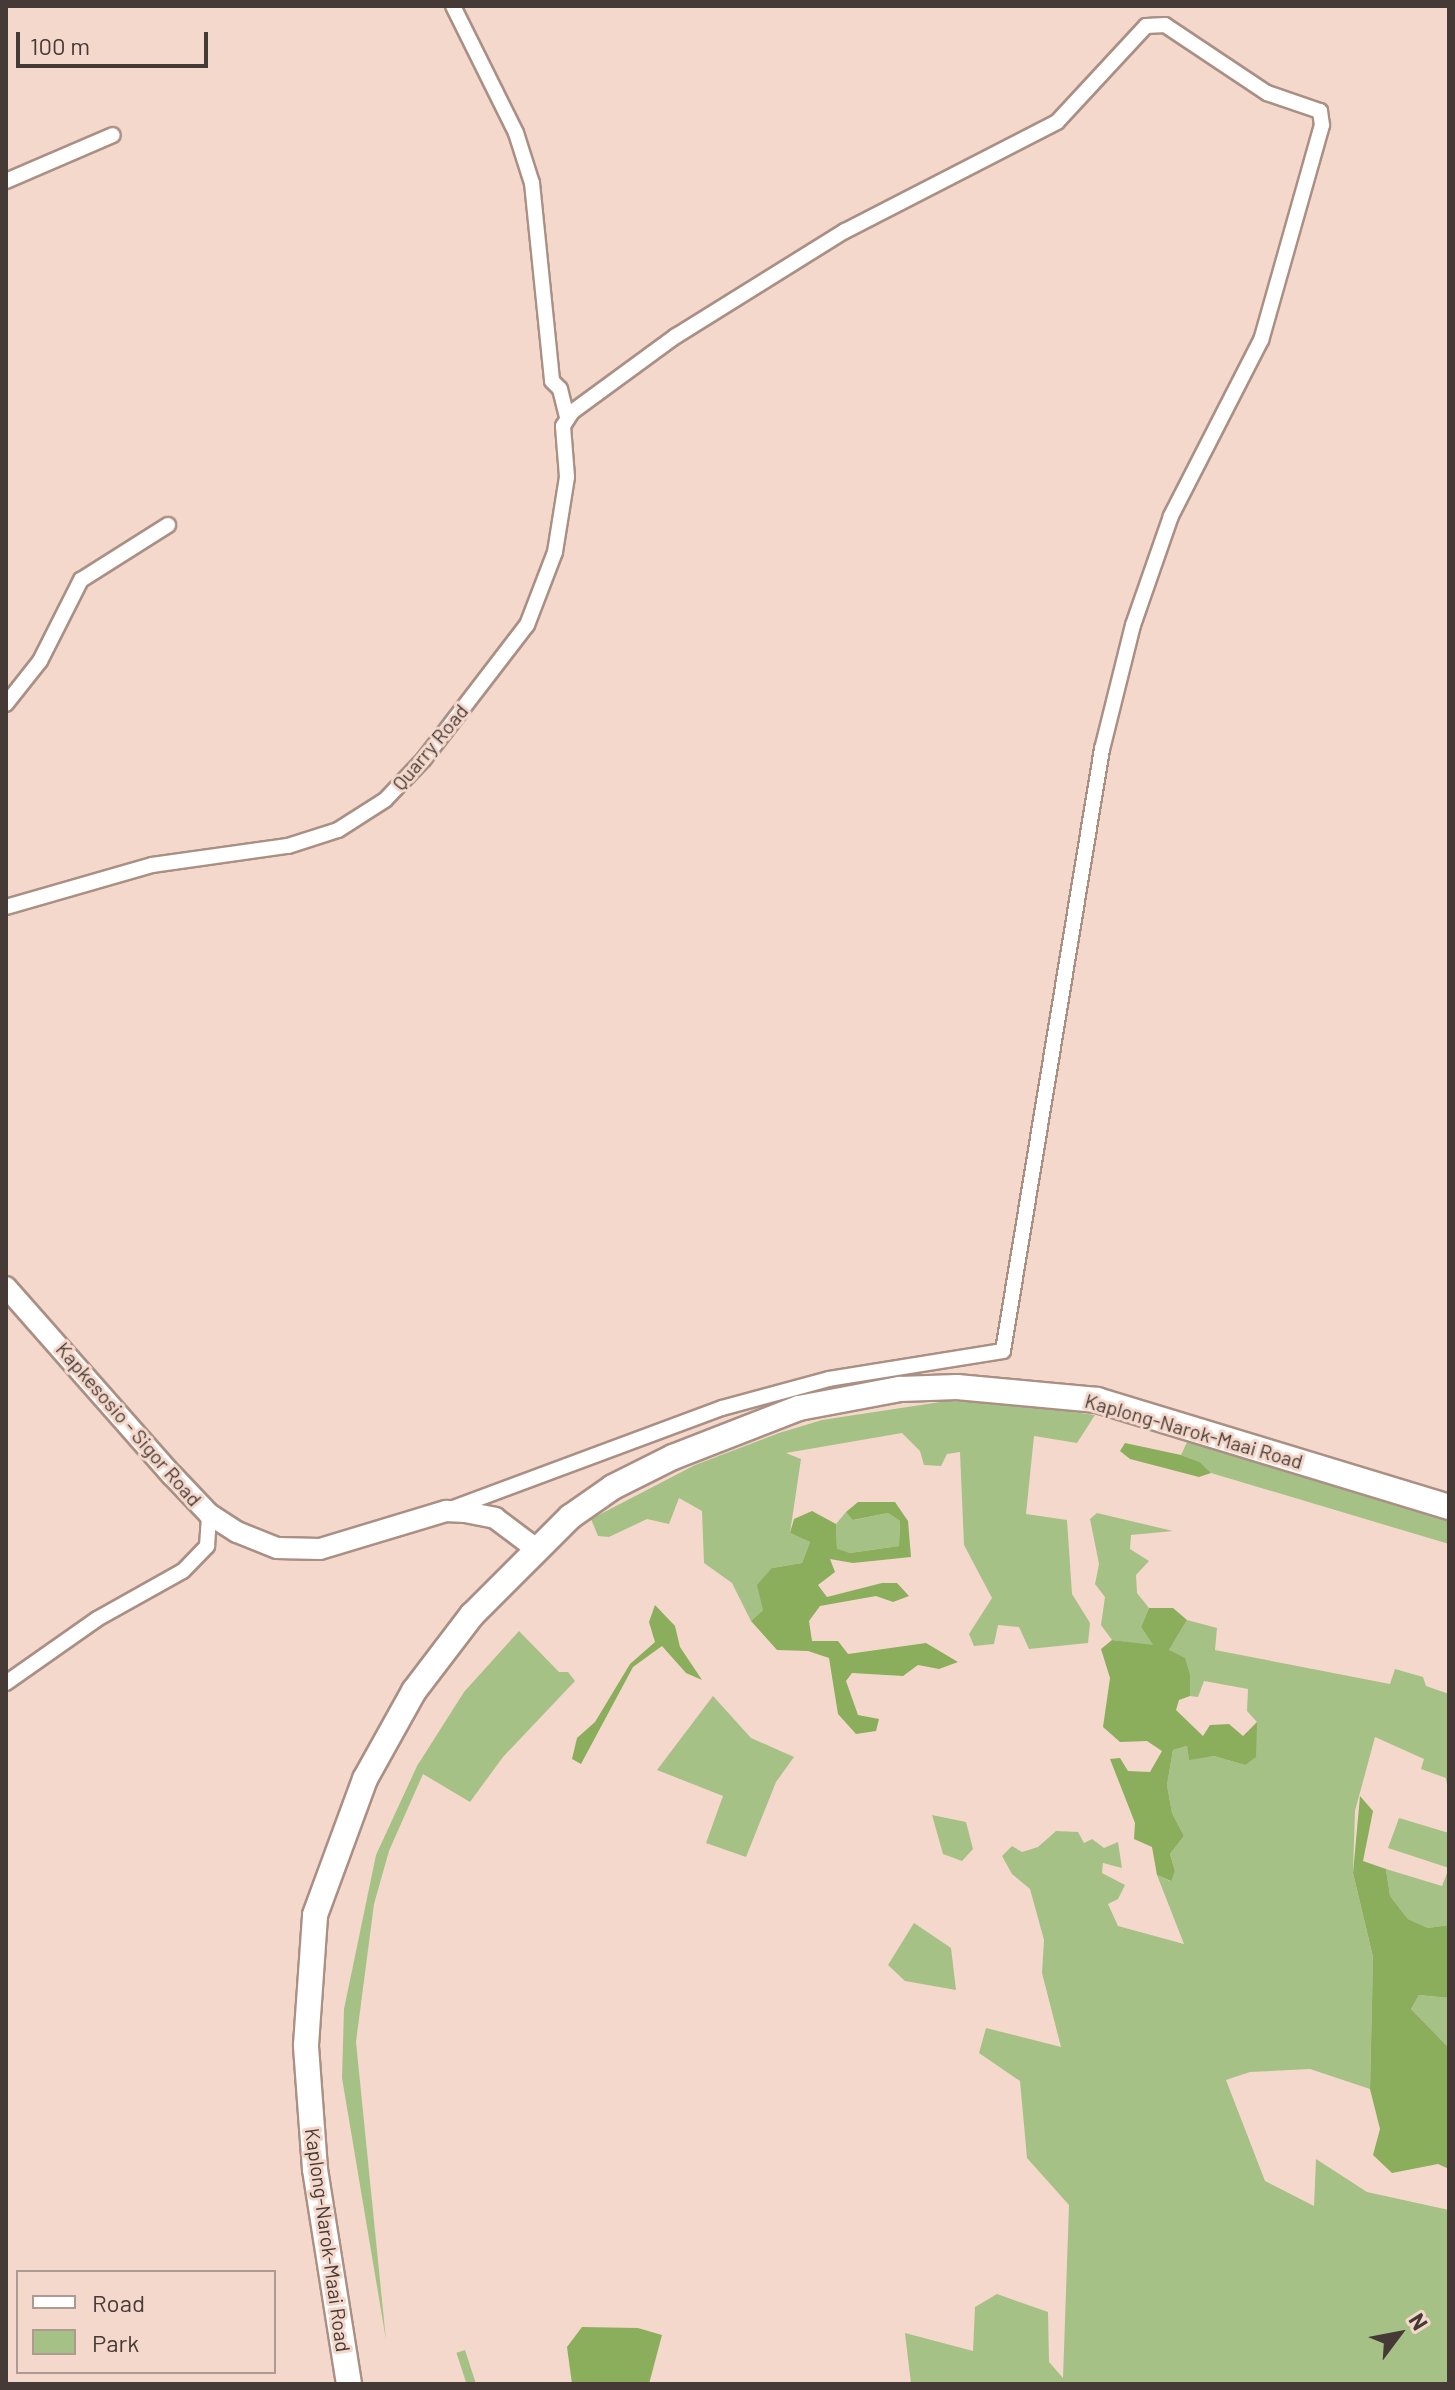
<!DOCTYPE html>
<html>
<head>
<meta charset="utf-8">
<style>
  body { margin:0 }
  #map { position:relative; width:1455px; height:2390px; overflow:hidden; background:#f5d8cc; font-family:Barlow,sans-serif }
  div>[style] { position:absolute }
  .green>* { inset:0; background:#a6c186; transform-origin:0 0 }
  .forest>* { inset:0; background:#8aae5b }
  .roads { filter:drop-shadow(2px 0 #aa9084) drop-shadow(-2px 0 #aa9084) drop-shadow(0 2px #aa9084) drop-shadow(0 -2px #aa9084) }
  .minor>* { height:14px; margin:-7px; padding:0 7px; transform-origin:7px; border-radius:7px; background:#fff }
  .secondary>* { height:20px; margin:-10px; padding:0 10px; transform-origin:10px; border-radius:10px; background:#fff }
  .trunk>* { height:24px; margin:-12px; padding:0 12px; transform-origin:12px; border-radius:12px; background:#fff }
  span { translate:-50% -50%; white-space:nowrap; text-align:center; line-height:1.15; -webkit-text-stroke:6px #f5d8cc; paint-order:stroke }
  .street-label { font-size:20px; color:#453a35 }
  .frame { position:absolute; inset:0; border:8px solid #453a35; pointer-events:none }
  .legend { position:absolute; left:16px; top:2270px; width:260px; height:104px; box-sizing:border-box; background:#f5d8cc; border:2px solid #af9990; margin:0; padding:10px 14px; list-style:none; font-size:24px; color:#453a35 }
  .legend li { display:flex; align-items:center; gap:16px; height:40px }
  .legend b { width:40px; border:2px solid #af9990 }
  .north { position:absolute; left:1359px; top:2294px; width:80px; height:80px; -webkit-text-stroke:6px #f5d8cc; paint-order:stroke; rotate:58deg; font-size:22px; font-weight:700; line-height:32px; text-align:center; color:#453a35 }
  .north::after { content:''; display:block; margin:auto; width:28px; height:36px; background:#453a35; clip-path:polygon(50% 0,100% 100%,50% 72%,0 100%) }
  .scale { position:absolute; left:16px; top:32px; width:192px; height:36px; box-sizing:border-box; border:4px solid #453a35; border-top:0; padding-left:10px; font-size:24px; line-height:28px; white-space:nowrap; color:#453a35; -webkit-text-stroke:6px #f5d8cc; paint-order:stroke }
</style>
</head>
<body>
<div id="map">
  <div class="green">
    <div style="clip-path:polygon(947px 1401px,1010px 1403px,1095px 1415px,1077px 1443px,1034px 1436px,1026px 1514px,1067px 1520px,1072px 1594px,1090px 1623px,1088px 1643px,1029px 1649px,1019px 1627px,998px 1625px,994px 1644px,974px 1646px,969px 1634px,992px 1598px,964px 1545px,960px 1452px,947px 1454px,941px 1466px,924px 1465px,920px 1451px,902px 1433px,786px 1453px,801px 1459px,790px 1533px,810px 1542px,802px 1563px,772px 1568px,763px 1610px,751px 1621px,732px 1583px,704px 1563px,702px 1511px,679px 1498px,669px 1524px,647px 1519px,609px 1537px,598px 1536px,591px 1519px,695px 1465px,779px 1433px,822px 1420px)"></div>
    <div style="clip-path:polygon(1189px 1438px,1449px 1519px,1449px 1544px,1211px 1473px,1200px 1462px,1181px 1455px)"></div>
    <div style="clip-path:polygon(846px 1512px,854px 1520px,888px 1513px,900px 1521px,899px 1546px,850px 1553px,837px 1550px,836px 1524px)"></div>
    <div style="clip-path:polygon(1097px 1513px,1173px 1531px,1131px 1535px,1130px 1549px,1149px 1561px,1136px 1575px,1137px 1593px,1149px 1608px,1141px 1627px,1154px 1646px,1112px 1640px,1101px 1625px,1105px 1597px,1095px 1584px,1099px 1564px,1090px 1519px)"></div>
    <div style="clip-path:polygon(1187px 1620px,1217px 1628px,1215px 1650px,1390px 1684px,1395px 1669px,1423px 1677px,1426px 1686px,1449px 1694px,1449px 1798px,1446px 1778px,1421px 1769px,1424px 1759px,1375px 1737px,1355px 1811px,1353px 1873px,1373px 1957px,1370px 2089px,1310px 2069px,1250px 2072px,1226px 2080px,1265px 2181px,1314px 2206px,1316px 2159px,1367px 2192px,1449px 2210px,1449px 2384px,911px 2384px,905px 2333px,973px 2351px,975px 2307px,997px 2294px,1048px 2312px,1049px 2362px,1063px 2378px,1069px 2205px,1027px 2158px,1020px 2081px,979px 2053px,986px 2028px,1061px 2047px,1042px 1973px,1044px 1940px,1030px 1889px,1012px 1874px,1002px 1856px,1012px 1846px,1022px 1852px,1038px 1847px,1056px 1831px,1078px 1832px,1084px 1843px,1092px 1839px,1104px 1848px,1118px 1842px,1122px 1868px,1103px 1863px,1102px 1873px,1125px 1885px,1118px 1899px,1108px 1904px,1118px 1926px,1184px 1944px,1157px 1875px,1170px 1881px,1175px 1871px,1170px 1854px,1184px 1836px,1172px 1813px,1167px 1785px,1173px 1750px,1187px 1746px,1189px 1759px,1214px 1756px,1245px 1765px,1257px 1722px,1247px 1711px,1248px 1689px,1204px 1681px,1198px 1697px,1190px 1696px,1190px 1675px,1169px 1650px)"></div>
    <div style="clip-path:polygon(519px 1631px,559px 1672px,568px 1672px,575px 1681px,503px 1757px,470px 1802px,423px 1774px,389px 1851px,374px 1904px,356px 2042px,386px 2340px,342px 2078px,344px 2009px,376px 1855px,417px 1766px,464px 1692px)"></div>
    <div style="clip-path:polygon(713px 1696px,751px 1738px,794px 1757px,776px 1782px,746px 1857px,706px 1843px,723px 1796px,657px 1770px)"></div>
    <div style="clip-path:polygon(932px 1815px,966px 1822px,973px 1849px,962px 1861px,943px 1854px)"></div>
    <div style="clip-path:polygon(1399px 1818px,1449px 1833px,1449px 1925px,1428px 1928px,1408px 1919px,1390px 1896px,1386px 1869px,1442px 1886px,1449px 1868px,1388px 1848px)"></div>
    <div style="clip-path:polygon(914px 1923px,951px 1948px,956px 1990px,905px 1981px,888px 1965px)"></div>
    <div style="clip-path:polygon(1419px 1995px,1449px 1998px,1449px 2048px,1411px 2009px)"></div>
    <div style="left:465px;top:2350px;width:36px;height:9px;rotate:72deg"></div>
  </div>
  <div class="forest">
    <div style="clip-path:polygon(1125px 1443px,1181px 1455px,1200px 1462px,1211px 1473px,1199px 1477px,1130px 1459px,1120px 1451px)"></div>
    <div style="clip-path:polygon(858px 1502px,895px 1502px,908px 1521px,911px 1557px,853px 1563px,830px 1559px,835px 1572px,818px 1585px,827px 1597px,882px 1583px,897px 1583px,909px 1596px,893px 1602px,876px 1596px,820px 1606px,809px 1621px,812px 1641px,838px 1641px,848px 1654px,926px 1643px,958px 1662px,939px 1669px,918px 1665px,903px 1676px,852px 1673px,846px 1681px,858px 1715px,879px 1719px,876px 1731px,856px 1734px,838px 1714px,829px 1658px,808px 1651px,777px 1650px,751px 1621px,763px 1610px,757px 1585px,772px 1568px,802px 1563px,810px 1542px,790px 1533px,794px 1519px,812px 1511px,836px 1524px,837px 1549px,850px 1553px,899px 1546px,900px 1521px,888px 1513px,853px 1520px,846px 1512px)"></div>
    <div style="clip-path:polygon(655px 1605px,675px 1626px,680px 1647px,702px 1680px,686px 1673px,662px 1646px,633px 1667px,581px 1764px,572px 1759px,577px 1738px,595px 1722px,630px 1664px,655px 1642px,649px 1622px)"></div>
    <div style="clip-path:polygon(1149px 1608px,1173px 1608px,1187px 1620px,1169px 1650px,1185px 1658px,1190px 1675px,1190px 1696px,1179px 1700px,1176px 1710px,1203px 1736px,1210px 1725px,1229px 1724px,1243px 1736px,1257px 1722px,1256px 1757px,1245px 1765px,1214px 1756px,1189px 1760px,1187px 1746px,1173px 1750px,1167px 1785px,1172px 1813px,1184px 1836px,1170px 1854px,1175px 1871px,1171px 1881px,1157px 1875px,1152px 1847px,1134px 1839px,1135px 1823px,1110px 1759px,1120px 1758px,1128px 1771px,1150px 1772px,1162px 1751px,1147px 1741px,1120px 1742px,1103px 1727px,1110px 1678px,1101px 1649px,1112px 1640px,1153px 1645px,1141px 1627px)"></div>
    <div style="clip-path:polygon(1360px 1796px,1373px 1811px,1363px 1861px,1386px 1869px,1390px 1896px,1408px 1919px,1428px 1928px,1449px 1925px,1449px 1998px,1419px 1995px,1411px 2009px,1449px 2048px,1449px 2169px,1438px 2164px,1392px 2173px,1373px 2155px,1380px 2129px,1370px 2089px,1373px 1957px,1353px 1873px)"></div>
    <div style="clip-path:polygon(582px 2327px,638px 2328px,662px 2335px,649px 2384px,572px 2384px,567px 2347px)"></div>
  </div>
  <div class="roads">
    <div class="minor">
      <div style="left:453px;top:6px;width:142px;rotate:63.6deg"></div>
      <div style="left:516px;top:133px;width:52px;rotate:72.3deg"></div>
      <div style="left:532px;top:183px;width:199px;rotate:84.2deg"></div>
      <div style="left:552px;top:381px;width:11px;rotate:45deg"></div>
      <div style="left:560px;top:389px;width:29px;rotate:76deg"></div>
      <div style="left:6px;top:181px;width:116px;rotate:-23.3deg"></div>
      <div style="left:6px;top:704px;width:55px;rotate:-51.7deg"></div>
      <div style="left:40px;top:661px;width:91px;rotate:-63.2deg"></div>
      <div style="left:81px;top:580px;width:103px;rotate:-32.3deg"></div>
      <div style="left:6px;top:907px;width:152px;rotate:-16deg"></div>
      <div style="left:152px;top:865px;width:137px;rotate:-8deg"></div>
      <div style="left:288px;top:846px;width:52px;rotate:-17.7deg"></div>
      <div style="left:338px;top:830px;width:56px;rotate:-32.6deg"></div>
      <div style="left:385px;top:800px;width:57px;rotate:-46.4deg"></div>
      <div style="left:424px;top:759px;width:169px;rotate:-52.5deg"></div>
      <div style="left:527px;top:625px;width:78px;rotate:-69deg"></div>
      <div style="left:555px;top:552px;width:76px;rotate:-80.9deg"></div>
      <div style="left:567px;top:477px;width:51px;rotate:-94.5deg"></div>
      <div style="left:563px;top:426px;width:17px;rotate:-57deg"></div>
      <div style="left:572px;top:412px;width:129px;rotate:-36.2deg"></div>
      <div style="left:676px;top:336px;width:199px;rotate:-31.9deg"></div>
      <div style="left:845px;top:231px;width:238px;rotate:-27.2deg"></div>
      <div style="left:1057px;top:122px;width:131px;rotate:-47.2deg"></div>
      <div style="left:1146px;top:26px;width:19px;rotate:-3deg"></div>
      <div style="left:1165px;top:25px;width:123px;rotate:33.7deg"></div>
      <div style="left:1267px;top:93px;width:56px;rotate:18.8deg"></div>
      <div style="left:1320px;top:111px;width:14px;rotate:82deg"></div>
      <div style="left:1322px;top:125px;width:223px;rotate:105.8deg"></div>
      <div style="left:1261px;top:340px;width:198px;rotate:117.1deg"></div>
      <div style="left:1171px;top:516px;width:115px;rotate:109.2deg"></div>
      <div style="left:1133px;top:625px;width:128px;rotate:104deg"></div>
      <div style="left:1102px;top:749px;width:610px;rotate:99.34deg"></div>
      <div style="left:1003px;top:1351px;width:176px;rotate:170.9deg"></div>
      <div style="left:829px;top:1379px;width:111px;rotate:164.8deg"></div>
      <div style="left:722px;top:1408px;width:290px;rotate:159.6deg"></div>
      <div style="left:6px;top:1683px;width:111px;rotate:-35.1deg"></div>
      <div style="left:97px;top:1619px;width:98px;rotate:-29.2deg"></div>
      <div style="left:183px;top:1571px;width:35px;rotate:-46deg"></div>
      <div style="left:207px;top:1546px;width:32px;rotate:-86deg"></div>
    </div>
    <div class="secondary">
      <div style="left:6px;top:1287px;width:251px;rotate:48.6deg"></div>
      <div style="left:172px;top:1475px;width:54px;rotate:46.5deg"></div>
      <div style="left:209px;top:1514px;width:33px;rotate:33deg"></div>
      <div style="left:237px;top:1532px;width:43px;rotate:21.8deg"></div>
      <div style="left:277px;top:1548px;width:43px;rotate:1.3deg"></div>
      <div style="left:320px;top:1549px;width:132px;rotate:-16.8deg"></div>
      <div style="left:446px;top:1511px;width:19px;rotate:3deg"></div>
      <div style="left:465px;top:1512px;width:31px;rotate:11deg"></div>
      <div style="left:495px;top:1518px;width:50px;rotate:36.9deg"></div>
    </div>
    <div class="trunk">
      <div style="left:349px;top:2384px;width:218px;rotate:-99deg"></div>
      <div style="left:315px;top:2169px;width:124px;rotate:-94.2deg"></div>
      <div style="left:306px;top:2045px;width:130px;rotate:-86deg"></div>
      <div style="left:315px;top:1915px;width:145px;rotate:-69.8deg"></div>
      <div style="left:365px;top:1779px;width:101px;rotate:-60.9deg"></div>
      <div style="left:414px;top:1691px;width:96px;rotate:-52.7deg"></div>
      <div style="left:472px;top:1615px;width:139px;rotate:-45deg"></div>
      <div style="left:570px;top:1517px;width:52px;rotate:-34.9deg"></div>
      <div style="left:613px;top:1487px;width:67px;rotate:-26.6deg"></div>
      <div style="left:673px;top:1457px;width:135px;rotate:-21.3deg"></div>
      <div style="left:799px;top:1408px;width:103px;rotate:-10.7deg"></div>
      <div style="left:900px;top:1389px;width:57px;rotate:-2deg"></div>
      <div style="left:957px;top:1387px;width:141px;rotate:5.3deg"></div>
      <div style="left:1097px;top:1400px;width:368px;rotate:16.9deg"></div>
    </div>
  </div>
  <div class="street-label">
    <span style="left:430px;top:747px;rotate:-50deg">Quarry Road</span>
    <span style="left:129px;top:1424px;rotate:49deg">Kapkesosio - Sigor Road</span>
    <span style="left:1194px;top:1431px;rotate:16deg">Kaplong-Narok-Maai Road</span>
    <span style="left:328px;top:2240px;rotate:82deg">Kaplong-Narok-Maai Road</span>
  </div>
  <div class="frame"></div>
  <ul class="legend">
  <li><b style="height:10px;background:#fff"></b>Road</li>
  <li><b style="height:22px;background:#a6c186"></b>Park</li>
  </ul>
  <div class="north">N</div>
  <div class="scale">100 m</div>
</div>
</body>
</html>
